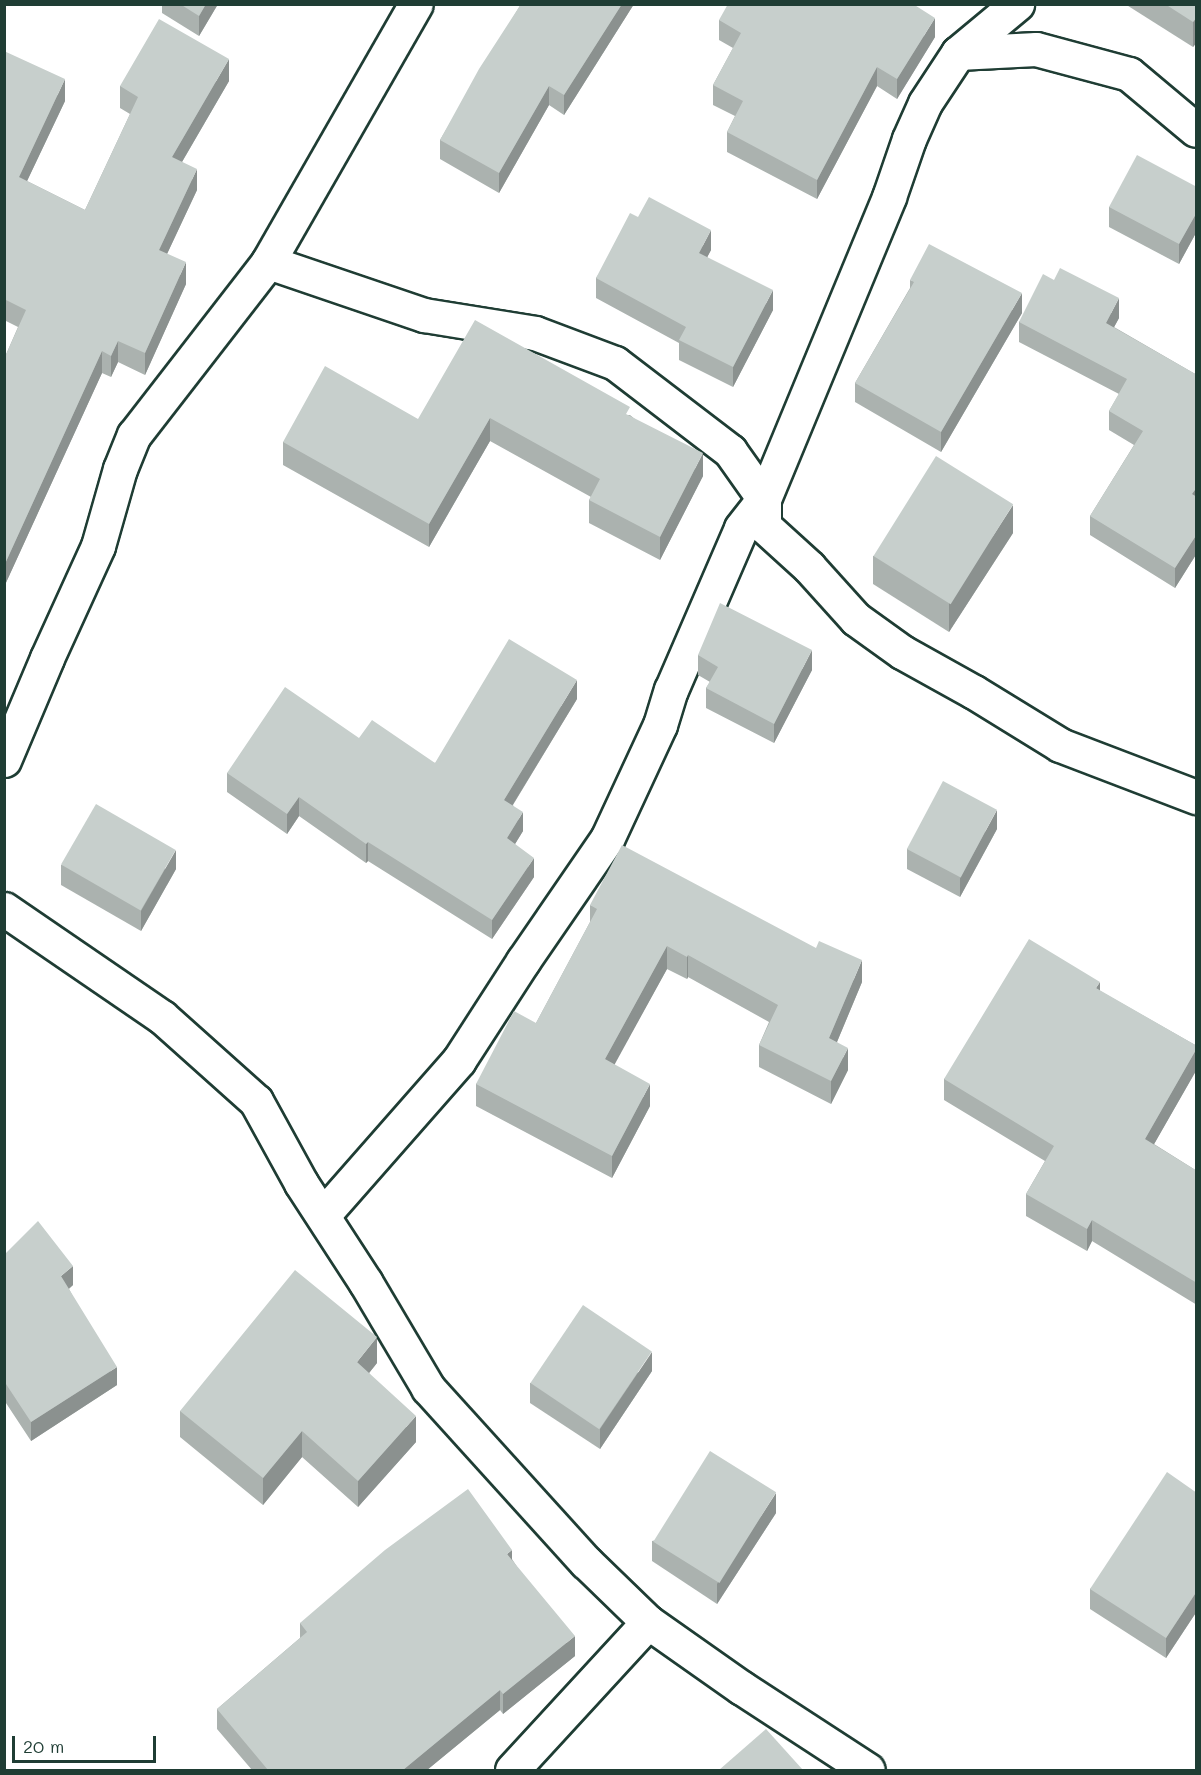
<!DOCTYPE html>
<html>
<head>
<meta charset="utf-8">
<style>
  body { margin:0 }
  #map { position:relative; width:1201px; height:1775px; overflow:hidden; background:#fff; font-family:Mali,sans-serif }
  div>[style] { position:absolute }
  .roads { filter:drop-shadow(2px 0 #1f3d34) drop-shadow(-2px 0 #1f3d34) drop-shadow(0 2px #1f3d34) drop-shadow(0 -2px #1f3d34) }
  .street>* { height:33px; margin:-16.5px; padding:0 16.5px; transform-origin:16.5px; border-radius:16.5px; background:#fff }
  .wall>* { inset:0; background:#abb2af }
  .shaded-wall>* { inset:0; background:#8b918f }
  .building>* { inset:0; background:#c7cfcc; transform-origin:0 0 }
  span { translate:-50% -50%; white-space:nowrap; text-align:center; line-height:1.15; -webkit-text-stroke:4.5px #fff; paint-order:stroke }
  .frame { position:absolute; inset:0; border:6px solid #1f3d34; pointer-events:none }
  .scale { position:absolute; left:12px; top:1736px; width:144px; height:27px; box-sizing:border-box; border:3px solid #1f3d34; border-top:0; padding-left:8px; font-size:18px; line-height:21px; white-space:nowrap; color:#1f3d34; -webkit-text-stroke:4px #fff; paint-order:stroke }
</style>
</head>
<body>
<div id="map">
  <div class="roads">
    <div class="street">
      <div style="left:958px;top:53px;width:78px;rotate:-2.9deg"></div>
      <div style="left:1036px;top:49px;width:96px;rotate:15deg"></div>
      <div style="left:1129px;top:74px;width:87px;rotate:39.9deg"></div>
      <div style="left:268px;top:262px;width:165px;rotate:18.8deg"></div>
      <div style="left:424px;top:315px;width:112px;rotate:9.2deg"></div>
      <div style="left:535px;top:333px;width:85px;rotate:20.6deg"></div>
      <div style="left:615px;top:363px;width:145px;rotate:37.4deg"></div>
      <div style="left:730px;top:451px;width:59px;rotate:54.7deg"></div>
      <div style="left:764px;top:499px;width:27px;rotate:90deg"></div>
      <div style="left:764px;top:526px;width:61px;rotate:42.3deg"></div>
      <div style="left:809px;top:567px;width:70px;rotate:47.9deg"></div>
      <div style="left:856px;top:619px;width:57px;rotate:35.7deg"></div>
      <div style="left:902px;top:652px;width:82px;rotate:29.1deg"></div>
      <div style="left:974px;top:692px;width:101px;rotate:31.6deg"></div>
      <div style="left:1060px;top:745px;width:146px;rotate:20.9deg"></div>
      <div style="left:4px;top:760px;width:111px;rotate:-67.1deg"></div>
      <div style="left:47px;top:658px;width:123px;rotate:-65.5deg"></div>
      <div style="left:98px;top:546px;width:80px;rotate:-74.1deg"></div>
      <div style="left:120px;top:469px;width:37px;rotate:-68deg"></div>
      <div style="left:134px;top:435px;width:219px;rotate:-52.2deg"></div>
      <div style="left:268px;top:262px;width:297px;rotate:-60.2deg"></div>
      <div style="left:4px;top:909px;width:191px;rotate:34.4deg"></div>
      <div style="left:162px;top:1017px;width:126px;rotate:41.8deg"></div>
      <div style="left:256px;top:1101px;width:94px;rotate:61.2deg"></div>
      <div style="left:301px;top:1183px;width:119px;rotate:57deg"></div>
      <div style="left:366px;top:1283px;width:122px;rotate:59.4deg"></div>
      <div style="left:428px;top:1388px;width:235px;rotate:47.8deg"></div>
      <div style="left:586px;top:1562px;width:86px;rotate:44.1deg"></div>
      <div style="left:648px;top:1622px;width:115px;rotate:35.1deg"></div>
      <div style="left:742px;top:1688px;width:150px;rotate:33.1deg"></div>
      <div style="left:323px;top:1215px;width:206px;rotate:-48.7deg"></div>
      <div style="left:459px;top:1060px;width:118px;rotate:-57.1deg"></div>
      <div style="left:523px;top:961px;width:148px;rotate:-55.5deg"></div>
      <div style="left:607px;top:839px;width:126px;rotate:-65.1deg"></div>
      <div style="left:660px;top:725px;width:37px;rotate:-73deg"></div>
      <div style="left:671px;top:690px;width:176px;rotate:-66.6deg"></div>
      <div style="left:741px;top:528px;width:37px;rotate:-52deg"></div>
      <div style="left:764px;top:499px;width:327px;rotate:-67.5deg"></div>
      <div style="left:889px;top:197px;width:61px;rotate:-71deg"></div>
      <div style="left:909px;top:139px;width:39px;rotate:-66deg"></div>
      <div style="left:925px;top:103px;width:60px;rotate:-56.6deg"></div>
      <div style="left:958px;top:53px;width:77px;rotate:-39.7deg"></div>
      <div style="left:512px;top:1770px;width:201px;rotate:-47.4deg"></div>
    </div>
  </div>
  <div class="wall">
    <div style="clip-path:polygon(162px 4px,218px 4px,199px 36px,162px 13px)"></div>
    <div style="clip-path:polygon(521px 4px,634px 4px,564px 115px,549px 105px,499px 193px,440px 159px,440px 140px)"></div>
    <div style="clip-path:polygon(1125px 4px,1197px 4px,1197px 42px,1193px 47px)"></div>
    <div style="clip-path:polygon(719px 20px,935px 37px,897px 99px,877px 86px,817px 199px,727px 152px,727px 132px,735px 116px,713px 105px,713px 85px,733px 48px,719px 40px)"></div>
    <div style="clip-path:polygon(4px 51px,65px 101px,27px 181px,85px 210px,130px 114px,120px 108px,120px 86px,229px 81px,182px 162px,197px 190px,167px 254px,186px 284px,145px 375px,118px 362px,111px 377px,102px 373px,4px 587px,4px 359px,18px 327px,4px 320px)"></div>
    <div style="clip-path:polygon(1197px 187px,1197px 231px,1179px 264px,1109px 227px,1109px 207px)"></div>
    <div style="clip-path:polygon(638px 217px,711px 250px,707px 257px,773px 310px,733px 387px,679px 360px,679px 343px,596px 298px,596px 278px)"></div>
    <div style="clip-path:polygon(910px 280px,1022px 313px,941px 452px,855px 402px,855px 383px,910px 288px)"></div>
    <div style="clip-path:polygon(1054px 280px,1119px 318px,1114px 327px,1197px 375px,1197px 553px,1175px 588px,1090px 535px,1090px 516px,1134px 445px,1109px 430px,1109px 411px,1119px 394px,1019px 342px,1019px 322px)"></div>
    <div style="clip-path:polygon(630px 415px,703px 476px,660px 560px,589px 523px,589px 500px,591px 497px,490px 441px,429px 547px,283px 465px,283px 442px,418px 419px)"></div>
    <div style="clip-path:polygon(1013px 533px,949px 632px,873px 584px,873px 556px)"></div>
    <div style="clip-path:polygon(698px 655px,812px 670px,774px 743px,706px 708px,706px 688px,710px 682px,698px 675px)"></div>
    <div style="clip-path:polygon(577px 699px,513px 805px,523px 831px,515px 844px,534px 877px,492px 939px,368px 861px,366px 863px,299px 816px,287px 834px,227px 792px,227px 773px,359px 738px,435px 763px)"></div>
    <div style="clip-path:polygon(997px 829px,960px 897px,907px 869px,907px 849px)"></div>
    <div style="clip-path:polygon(61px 865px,176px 869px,141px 931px,61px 885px)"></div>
    <div style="clip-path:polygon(590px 905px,862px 982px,837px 1042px,848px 1070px,831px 1104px,759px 1067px,759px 1045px,769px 1022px,688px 977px,687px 979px,667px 969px,614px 1064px,650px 1106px,612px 1178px,476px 1106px,476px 1084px,536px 1023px,590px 922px)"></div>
    <div style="clip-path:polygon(1100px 991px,1197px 1046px,1197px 1069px,1154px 1144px,1197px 1171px,1197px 1305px,1092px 1241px,1087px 1251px,1026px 1216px,1026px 1194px,1045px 1161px,944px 1100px,944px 1079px)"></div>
    <div style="clip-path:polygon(4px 1255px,73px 1285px,69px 1289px,117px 1385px,31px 1441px,4px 1400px)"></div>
    <div style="clip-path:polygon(377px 1363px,369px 1373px,416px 1442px,358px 1507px,302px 1457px,263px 1505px,180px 1437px,180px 1411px)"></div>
    <div style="clip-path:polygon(652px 1371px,600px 1449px,530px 1403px,530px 1383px)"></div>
    <div style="clip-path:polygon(1197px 1493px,1197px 1611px,1166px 1658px,1090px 1609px,1090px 1589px)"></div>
    <div style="clip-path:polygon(776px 1513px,717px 1604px,652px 1561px,652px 1541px)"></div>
    <div style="clip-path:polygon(512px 1559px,575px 1656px,503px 1714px,500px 1710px,427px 1770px,252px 1770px,217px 1729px,217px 1709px,300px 1638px,300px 1623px)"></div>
  </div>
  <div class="shaded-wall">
    <div style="clip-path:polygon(206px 4px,218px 4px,199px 36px,199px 16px)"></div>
    <div style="clip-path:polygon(622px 4px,634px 4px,564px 115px,564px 95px)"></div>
    <div style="clip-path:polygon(1197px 17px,1197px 42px,1193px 47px,1193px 22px)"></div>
    <div style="clip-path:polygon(935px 18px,935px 37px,897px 99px,897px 79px)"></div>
    <div style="clip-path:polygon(229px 59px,229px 81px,172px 179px,172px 157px)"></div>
    <div style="clip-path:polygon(877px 67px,877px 86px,817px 199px,817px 180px)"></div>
    <div style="clip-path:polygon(65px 79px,65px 101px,19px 198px,19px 177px)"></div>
    <div style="clip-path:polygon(549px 86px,549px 105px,499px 193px,499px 173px)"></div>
    <div style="clip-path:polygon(197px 169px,197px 190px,159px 271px,159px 250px)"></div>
    <div style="clip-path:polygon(1197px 212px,1197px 231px,1179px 264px,1179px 244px)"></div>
    <div style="clip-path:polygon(711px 230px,711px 250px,699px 273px,699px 253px)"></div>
    <div style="clip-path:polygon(186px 262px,186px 284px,145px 375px,145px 353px)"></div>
    <div style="clip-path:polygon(773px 290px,773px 310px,733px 387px,733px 367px)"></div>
    <div style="clip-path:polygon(1022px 293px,1022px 313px,941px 452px,941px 432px)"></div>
    <div style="clip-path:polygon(1119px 298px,1119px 318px,1106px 342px,1106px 323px)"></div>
    <div style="clip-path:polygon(118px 341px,118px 362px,111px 377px,111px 356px)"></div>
    <div style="clip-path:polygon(102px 351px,102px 373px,4px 587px,4px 566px)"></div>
    <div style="clip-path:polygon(490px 418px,490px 441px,429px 547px,429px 524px)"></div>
    <div style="clip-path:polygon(703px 453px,703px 476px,660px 560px,660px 537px)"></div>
    <div style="clip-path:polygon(1197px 487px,1197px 507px,1192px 494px)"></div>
    <div style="clip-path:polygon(1013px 505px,1013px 533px,949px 632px,949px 604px)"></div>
    <div style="clip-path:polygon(1197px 534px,1197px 553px,1175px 588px,1175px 568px)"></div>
    <div style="clip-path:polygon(812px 650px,812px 670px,774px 743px,774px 724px)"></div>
    <div style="clip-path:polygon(577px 680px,577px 699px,504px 819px,504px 800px)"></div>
    <div style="clip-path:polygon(299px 797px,299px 816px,287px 834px,287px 814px)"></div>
    <div style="clip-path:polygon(997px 810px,997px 829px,960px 897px,960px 878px)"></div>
    <div style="clip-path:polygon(523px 812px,523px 831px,507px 857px,507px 838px)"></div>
    <div style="clip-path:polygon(368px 842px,368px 861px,366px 863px,366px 844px)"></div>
    <div style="clip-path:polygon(176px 850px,176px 869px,141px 931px,141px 911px)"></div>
    <div style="clip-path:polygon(534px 858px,534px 877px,492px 939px,492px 920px)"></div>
    <div style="clip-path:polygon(667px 946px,667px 969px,605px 1082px,605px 1059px)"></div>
    <div style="clip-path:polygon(688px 955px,688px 977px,687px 979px,687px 957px)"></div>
    <div style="clip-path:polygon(862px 960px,862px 982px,829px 1061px,829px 1038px)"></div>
    <div style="clip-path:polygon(1100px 982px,1100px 1003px,1096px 988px)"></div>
    <div style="clip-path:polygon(848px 1048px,848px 1070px,831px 1104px,831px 1081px)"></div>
    <div style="clip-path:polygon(1197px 1048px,1197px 1069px,1145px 1160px,1145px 1139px)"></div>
    <div style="clip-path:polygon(650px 1084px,650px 1106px,612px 1178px,612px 1156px)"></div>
    <div style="clip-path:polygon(1092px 1220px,1092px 1241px,1087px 1251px,1087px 1229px)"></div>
    <div style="clip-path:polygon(73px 1266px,73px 1285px,61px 1295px,61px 1276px)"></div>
    <div style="clip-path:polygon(377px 1337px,377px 1363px,357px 1388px,357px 1362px)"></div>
    <div style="clip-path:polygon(652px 1352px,652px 1371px,600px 1449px,600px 1429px)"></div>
    <div style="clip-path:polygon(117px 1367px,117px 1385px,31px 1441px,31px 1422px)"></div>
    <div style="clip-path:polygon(416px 1416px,416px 1442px,358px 1507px,358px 1481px)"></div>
    <div style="clip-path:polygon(302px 1431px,302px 1457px,263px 1505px,263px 1478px)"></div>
    <div style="clip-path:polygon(776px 1493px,776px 1513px,717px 1604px,717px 1584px)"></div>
    <div style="clip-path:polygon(512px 1550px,512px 1570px,507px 1554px)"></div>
    <div style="clip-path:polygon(1197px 1591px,1197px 1611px,1166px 1658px,1166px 1638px)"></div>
    <div style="clip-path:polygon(575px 1636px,575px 1656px,503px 1714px,503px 1694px)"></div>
    <div style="clip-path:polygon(500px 1690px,500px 1710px,427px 1770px,403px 1770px)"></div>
  </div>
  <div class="building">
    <div style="clip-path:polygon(180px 4px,206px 4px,199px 16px)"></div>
    <div style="clip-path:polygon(521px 4px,622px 4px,564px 95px,549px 86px,499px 173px,440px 140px,479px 69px)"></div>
    <div style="clip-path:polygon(728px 4px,913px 4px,935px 18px,897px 79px,877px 67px,817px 180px,727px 132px,743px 101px,713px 85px,741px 33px,719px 20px)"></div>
    <div style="clip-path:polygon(1165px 4px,1197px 4px,1197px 17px,1193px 22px)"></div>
    <div style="clip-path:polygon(159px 19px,229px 59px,172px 157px,197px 169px,159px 250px,186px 262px,145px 353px,118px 341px,111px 356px,102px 351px,4px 566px,4px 359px,26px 310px,4px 299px,4px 51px,65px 79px,19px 177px,85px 210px,138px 97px,120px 86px)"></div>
    <div style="clip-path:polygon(1137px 155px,1197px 187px,1197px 212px,1179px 244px,1109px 207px)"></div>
    <div style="clip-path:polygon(649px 197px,711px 230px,699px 253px,773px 290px,733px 367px,679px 340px,686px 327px,596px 278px,630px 213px,638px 217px)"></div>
    <div style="clip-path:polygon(929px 244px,1022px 293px,941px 432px,855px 383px,914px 282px,910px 280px)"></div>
    <div style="clip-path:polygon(1060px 268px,1119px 298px,1106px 323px,1197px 375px,1197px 487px,1192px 494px,1197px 497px,1197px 534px,1175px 568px,1090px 516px,1143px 431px,1109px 411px,1127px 379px,1019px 322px,1043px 274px,1054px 280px)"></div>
    <div style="clip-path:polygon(475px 320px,630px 407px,626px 414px,703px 453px,660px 537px,589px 500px,600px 479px,490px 418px,429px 524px,283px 442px,325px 366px,418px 419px)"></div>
    <div style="left:936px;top:456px;width:91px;height:118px;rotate:32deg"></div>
    <div style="clip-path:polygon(720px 603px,812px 650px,774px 724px,706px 688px,718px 667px,698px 655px)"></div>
    <div style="clip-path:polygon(509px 639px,577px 680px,504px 800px,523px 812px,507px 838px,534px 858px,492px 920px,368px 842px,366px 844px,299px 797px,287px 814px,227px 773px,285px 687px,359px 738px,372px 720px,435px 763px)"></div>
    <div style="left:943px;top:781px;width:61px;height:77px;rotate:28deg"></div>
    <div style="left:96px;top:804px;width:92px;height:70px;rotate:30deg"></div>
    <div style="clip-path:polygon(622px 845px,816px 948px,819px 941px,862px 960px,829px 1038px,848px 1048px,831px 1081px,759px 1045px,778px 1005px,688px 955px,687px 957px,667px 946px,605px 1059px,650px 1084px,612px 1156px,476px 1084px,514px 1011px,536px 1023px,597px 909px,590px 905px)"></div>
    <div style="clip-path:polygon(1029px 939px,1100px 982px,1096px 988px,1197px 1046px,1197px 1048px,1145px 1139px,1197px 1171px,1197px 1283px,1092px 1220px,1087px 1229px,1026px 1194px,1054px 1146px,944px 1079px)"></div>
    <div style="clip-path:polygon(38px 1221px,73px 1266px,61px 1276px,117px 1367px,31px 1422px,4px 1381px,4px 1255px)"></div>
    <div style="clip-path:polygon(295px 1270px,377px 1337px,357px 1362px,416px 1416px,358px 1481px,302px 1431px,263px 1478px,180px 1411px)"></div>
    <div style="left:583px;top:1305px;width:83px;height:94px;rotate:34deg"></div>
    <div style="left:710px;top:1451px;width:78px;height:107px;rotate:32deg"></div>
    <div style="clip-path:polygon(1167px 1472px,1197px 1493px,1197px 1591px,1166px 1638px,1090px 1589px)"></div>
    <div style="clip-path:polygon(468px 1489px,512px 1550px,507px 1554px,575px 1636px,503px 1694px,500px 1690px,403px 1770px,268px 1770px,217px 1709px,307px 1632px,300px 1623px,385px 1550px)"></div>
    <div style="clip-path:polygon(766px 1729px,803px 1770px,719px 1770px)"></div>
  </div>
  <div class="frame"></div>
  <div class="scale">20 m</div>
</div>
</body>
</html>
